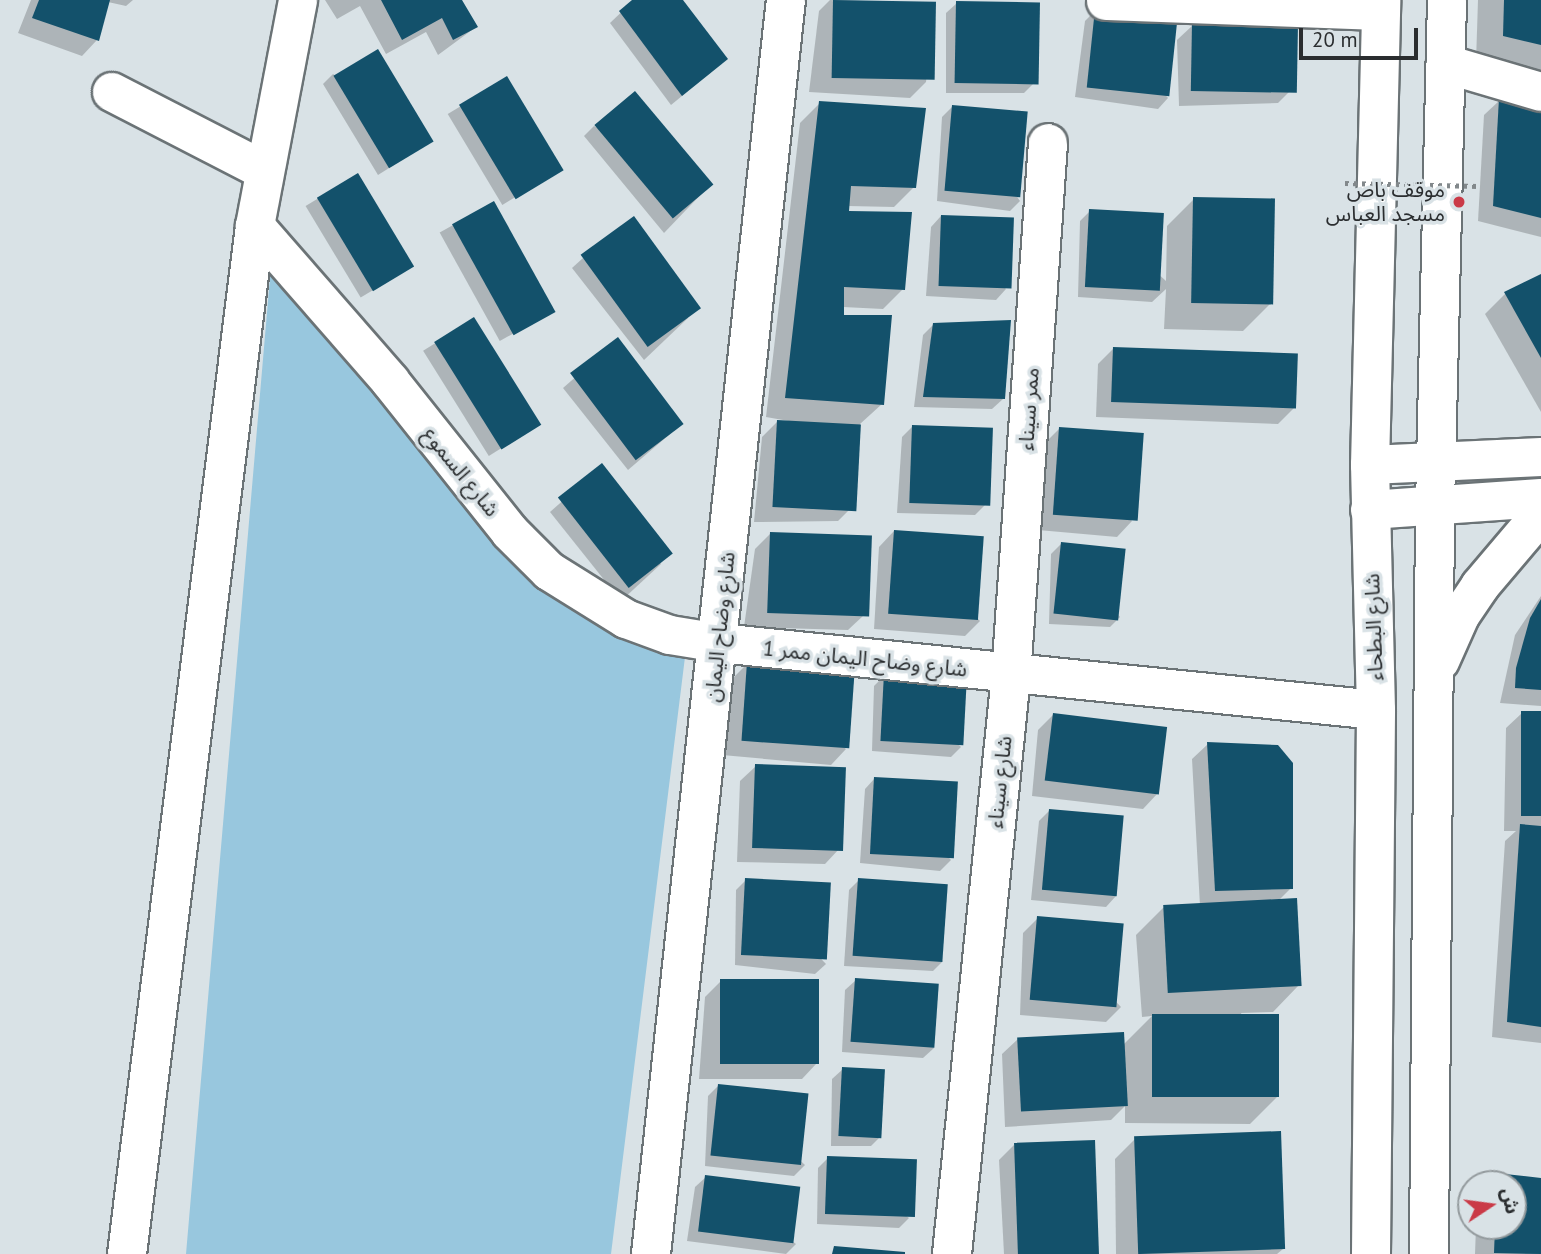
<!DOCTYPE html>
<html>
<head>
<meta charset="utf-8">
<style>
  body { margin:0 }
  #map { position:relative; width:1541px; height:1254px; overflow:hidden; background:#d9e2e6; font-family:"PT Sans","Noto Sans Arabic",sans-serif }
  div>[style] { position:absolute }
  .green>* { inset:0; background:#98c7de }
  .shadow>* { inset:0; background:#0003; transform-origin:0 0 }
  .building>* { inset:0; background:#13516b; transform-origin:0 0 }
  .roads { filter:drop-shadow(2px 0 #6b7376) drop-shadow(-2px 0 #6b7376) drop-shadow(0 2px #6b7376) drop-shadow(0 -2px #6b7376) }
  .minor>* { height:38px; margin:-19px; padding:0 19px; transform-origin:19px; border-radius:19px; background:#fff }
  .path-bridge>* { height:4.5px; margin-top:-2.25px; transform-origin:0; background:repeating-linear-gradient(90deg,#82888b 0 3.5px,transparent 0 8.5px) }
  .dots>* { width:19px; height:19px; translate:-50% -50%; box-sizing:border-box; border:4px solid #d9e2e6; border-radius:50% }
  span { translate:-50% -50%; white-space:nowrap; text-align:center; line-height:1.15; -webkit-text-stroke:7px #d9e2e6; paint-order:stroke }
  .poi-label { font-size:21px; color:#2a2d2f }
  .right { translate:-100% -50%; text-align:right }
  .street-label { font-size:21px; color:#2a2d2f }
  .north { position:absolute; left:1457px; top:1170px; width:70px; height:70px; box-sizing:border-box; background:#d9e2e6; border:2px solid #939a9d; border-radius:50%; rotate:77deg; font-size:19px; font-weight:700; line-height:28px; text-align:center; color:#2a2d2f }
  .north::after { content:''; display:block; margin:auto; width:24px; height:32px; background:#ca3a47; clip-path:polygon(50% 0,100% 100%,50% 72%,0 100%) }
  .scale { position:absolute; left:1299px; top:28px; width:119px; height:32px; box-sizing:border-box; border:4px solid #2a2d2f; border-top:0; padding-left:9px; font-size:21px; line-height:24px; white-space:nowrap; color:#2a2d2f; -webkit-text-stroke:5px #d9e2e6; paint-order:stroke }
</style>
</head>
<body>
<div id="map">
  <div class="green">
    <div style="clip-path:polygon(273px 243px,476px 517px,685px 657px,611px 1254px,186px 1254px)"></div>
  </div>
  <div class="shadow">
    <div style="clip-path:polygon(31px 0,133px 0,126px 6px,108px 2px,97px 40px,82px 56px,18px 33px)"></div>
    <div style="clip-path:polygon(325px 0,460px 0,476px 27px,438px 55px,426px 32px,386px 54px,360px 6px,337px 19px)"></div>
    <div style="clip-path:polygon(634px 0,681px 0,715px 69px,671px 105px,610px 23px)"></div>
    <div style="clip-path:polygon(830px 0,934px 3px,926px 82px,910px 98px,809px 92px,819px 11px)"></div>
    <div style="clip-path:polygon(1478px 0,1541px 0,1541px 78px,1476px 62px)"></div>
    <div style="clip-path:polygon(957px 3px,1035px 82px,1024px 93px,946px 93px,946px 13px)"></div>
    <div style="clip-path:polygon(1095px 11px,1168px 98px,1158px 109px,1075px 97px,1085px 21px)"></div>
    <div style="clip-path:polygon(1193px 25px,1294px 87px,1278px 103px,1179px 106px,1177px 40px)"></div>
    <div style="clip-path:polygon(333px 74px,432px 141px,378px 175px,323px 84px)"></div>
    <div style="left:506px;top:79px;width:106px;height:68px;rotate:59deg"></div>
    <div style="clip-path:polygon(1500px 100px,1541px 113px,1541px 237px,1478px 221px,1484px 115px)"></div>
    <div style="clip-path:polygon(820px 103px,914px 187px,894px 207px,848px 206px,847px 213px,903px 289px,883px 309px,843px 307px,842px 317px,882px 404px,860px 424px,853px 506px,838px 521px,754px 522px,762px 437px,777px 422px,800px 423px,766px 417px,800px 123px)"></div>
    <div style="clip-path:polygon(952px 107px,1020px 201px,1010px 211px,937px 201px,942px 117px)"></div>
    <div style="clip-path:polygon(594px 126px,710px 185px,664px 233px,584px 136px)"></div>
    <div style="left:357px;top:175px;width:107px;height:60px;rotate:59deg"></div>
    <div style="clip-path:polygon(1194px 199px,1270px 304px,1243px 331px,1164px 329px,1166px 289px,1152px 302px,1078px 297px,1080px 221px,1090px 211px,1166px 281px,1167px 226px)"></div>
    <div style="left:493px;top:203px;width:124px;height:61px;rotate:61deg"></div>
    <div style="clip-path:polygon(941px 216px,1006px 289px,996px 300px,926px 296px,931px 227px)"></div>
    <div style="clip-path:polygon(583px 258px,688px 318px,644px 360px,572px 268px)"></div>
    <div style="clip-path:polygon(1541px 276px,1541px 412px,1485px 314px,1505px 294px)"></div>
    <div style="left:474px;top:319px;width:124px;height:60px;rotate:58deg"></div>
    <div style="clip-path:polygon(934px 324px,1003px 399px,992px 409px,914px 407px,923px 335px)"></div>
    <div style="clip-path:polygon(618px 340px,670px 434px,628px 470px,563px 388px)"></div>
    <div style="clip-path:polygon(1114px 348px,1294px 408px,1278px 424px,1096px 417px,1098px 364px)"></div>
    <div style="clip-path:polygon(912px 427px,986px 504px,975px 515px,897px 513px,902px 437px)"></div>
    <div style="clip-path:polygon(1059px 429px,1132px 521px,1117px 537px,1038px 530px,1044px 444px)"></div>
    <div style="clip-path:polygon(602px 466px,661px 564px,621px 601px,550px 512px)"></div>
    <div style="clip-path:polygon(894px 531px,980px 621px,965px 636px,874px 629px,879px 547px)"></div>
    <div style="clip-path:polygon(770px 534px,864px 615px,848px 630px,744px 627px,755px 549px)"></div>
    <div style="clip-path:polygon(1061px 544px,1120px 617px,1110px 627px,1049px 624px,1051px 554px)"></div>
    <div style="clip-path:polygon(1541px 596px,1541px 706px,1500px 703px,1515px 635px)"></div>
    <div style="clip-path:polygon(747px 664px,846px 749px,831px 765px,722px 755px,732px 679px)"></div>
    <div style="clip-path:polygon(885px 675px,961px 747px,951px 757px,872px 751px,874px 686px)"></div>
    <div style="clip-path:polygon(1522px 713px,1541px 713px,1541px 1043px,1492px 1037px,1505px 841px,1516px 831px,1504px 831px,1506px 728px)"></div>
    <div style="clip-path:polygon(1054px 714px,1158px 793px,1143px 809px,1032px 796px,1038px 730px)"></div>
    <div style="clip-path:polygon(1208px 744px,1291px 888px,1278px 901px,1299px 985px,1273px 1012px,1241px 1013px,1277px 1097px,1250px 1124px,1125px 1123px,1125px 1106px,1111px 1120px,1005px 1127px,1002px 1054px,1018px 1039px,1123px 1045px,1152px 1016px,1142px 1017px,1136px 935px,1163px 908px,1200px 906px,1192px 759px)"></div>
    <div style="clip-path:polygon(756px 766px,840px 848px,825px 864px,737px 862px,740px 781px)"></div>
    <div style="clip-path:polygon(875px 778px,951px 860px,940px 871px,860px 863px,865px 789px)"></div>
    <div style="clip-path:polygon(1049px 811px,1116px 896px,1106px 907px,1031px 900px,1039px 821px)"></div>
    <div style="clip-path:polygon(746px 880px,826px 964px,815px 974px,735px 965px,736px 890px)"></div>
    <div style="clip-path:polygon(859px 880px,943px 961px,933px 971px,844px 966px,849px 890px)"></div>
    <div style="clip-path:polygon(1038px 918px,1121px 1007px,1106px 1022px,1020px 1015px,1023px 933px)"></div>
    <div style="clip-path:polygon(856px 980px,934px 1048px,923px 1058px,842px 1052px,845px 990px)"></div>
    <div style="clip-path:polygon(721px 981px,817px 1063px,802px 1079px,699px 1079px,705px 997px)"></div>
    <div style="clip-path:polygon(843px 1069px,881px 1136px,871px 1146px,831px 1146px,832px 1079px)"></div>
    <div style="clip-path:polygon(719px 1085px,805px 1165px,794px 1176px,705px 1166px,708px 1096px)"></div>
    <div style="clip-path:polygon(1135px 1139px,1283px 1249px,1277px 1254px,1116px 1254px,1115px 1159px)"></div>
    <div style="clip-path:polygon(1014px 1145px,1097px 1254px,1004px 1254px,999px 1160px)"></div>
    <div style="clip-path:polygon(828px 1158px,909px 1218px,899px 1228px,817px 1224px,818px 1168px)"></div>
    <div style="clip-path:polygon(1496px 1175px,1541px 1179px,1541px 1254px,1475px 1254px,1476px 1226px,1513px 1226px,1513px 1184px,1487px 1184px)"></div>
    <div style="clip-path:polygon(706px 1177px,796px 1244px,786px 1254px,687px 1241px,695px 1187px)"></div>
  </div>
  <div class="building">
    <div style="clip-path:polygon(39px 0,110px 0,99px 41px,32px 18px)"></div>
    <div style="clip-path:polygon(381px 0,462px 0,478px 27px,453px 40px,442px 18px,402px 40px)"></div>
    <div style="clip-path:polygon(632px 0,683px 0,728px 59px,682px 96px,619px 11px)"></div>
    <div style="left:833px;top:0;width:103px;height:78px;rotate:1deg"></div>
    <div style="clip-path:polygon(1504px 0,1541px 0,1541px 45px,1503px 36px)"></div>
    <div style="left:956px;top:1px;width:84px;height:82px;rotate:1deg"></div>
    <div style="left:1095px;top:9px;width:83px;height:79px;rotate:6deg"></div>
    <div style="left:1192px;top:23px;width:106px;height:68px;rotate:1deg"></div>
    <div style="left:378px;top:49px;width:108px;height:52px;rotate:59deg"></div>
    <div style="left:507px;top:76px;width:110px;height:56px;rotate:59deg"></div>
    <div style="left:635px;top:91px;width:122px;height:53px;rotate:50deg"></div>
    <div style="clip-path:polygon(1499px 98px,1541px 111px,1541px 218px,1493px 206px)"></div>
    <div style="clip-path:polygon(819px 101px,926px 108px,916px 188px,851px 186px,849px 211px,912px 212px,905px 290px,844px 287px,844px 315px,892px 315px,884px 405px,785px 398px)"></div>
    <div style="left:952px;top:105px;width:76px;height:86px;rotate:5deg"></div>
    <div style="left:358px;top:173px;width:109px;height:48px;rotate:59deg"></div>
    <div style="left:1193px;top:197px;width:82px;height:106px;rotate:1deg"></div>
    <div style="left:494px;top:201px;width:127px;height:48px;rotate:61deg"></div>
    <div style="left:1089px;top:209px;width:75px;height:78px;rotate:3deg"></div>
    <div style="left:941px;top:215px;width:73px;height:71px;rotate:2deg"></div>
    <div style="left:634px;top:216px;width:114px;height:66px;rotate:54deg"></div>
    <div style="clip-path:polygon(1541px 274px,1541px 358px,1504px 292px)"></div>
    <div style="left:474px;top:317px;width:127px;height:47px;rotate:58deg"></div>
    <div style="clip-path:polygon(1011px 320px,1005px 399px,923px 397px,933px 323px)"></div>
    <div style="left:618px;top:337px;width:109px;height:60px;rotate:53deg"></div>
    <div style="left:1113px;top:347px;width:185px;height:55px;rotate:2deg"></div>
    <div style="left:777px;top:420px;width:84px;height:87px;rotate:3deg"></div>
    <div style="left:912px;top:425px;width:81px;height:78px;rotate:2deg"></div>
    <div style="left:1059px;top:427px;width:85px;height:88px;rotate:4deg"></div>
    <div style="left:602px;top:463px;width:115px;height:56px;rotate:52deg"></div>
    <div style="left:894px;top:530px;width:90px;height:84px;rotate:4deg"></div>
    <div style="left:770px;top:532px;width:102px;height:81px;rotate:2deg"></div>
    <div style="left:1061px;top:542px;width:65px;height:72px;rotate:6deg"></div>
    <div style="clip-path:polygon(1541px 599px,1541px 690px,1515px 688px,1516px 668px,1530px 618px)"></div>
    <div style="left:747px;top:662px;width:108px;height:79px;rotate:4deg"></div>
    <div style="left:884px;top:673px;width:83px;height:68px;rotate:3deg"></div>
    <div style="left:1521px;top:711px;width:20px;height:105px"></div>
    <div style="left:1053px;top:713px;width:115px;height:68px;rotate:7deg"></div>
    <div style="clip-path:polygon(1207px 742px,1278px 745px,1293px 763px,1293px 889px,1215px 891px)"></div>
    <div style="left:755px;top:764px;width:91px;height:84px;rotate:2deg"></div>
    <div style="left:874px;top:777px;width:84px;height:77px;rotate:3deg"></div>
    <div style="left:1049px;top:809px;width:75px;height:81px;rotate:5deg"></div>
    <div style="clip-path:polygon(1520px 824px,1541px 826px,1541px 1027px,1507px 1022px)"></div>
    <div style="left:745px;top:878px;width:86px;height:77px;rotate:3deg"></div>
    <div style="left:858px;top:878px;width:90px;height:78px;rotate:4deg"></div>
    <div style="left:1297px;top:898px;width:88px;height:134px;rotate:87deg"></div>
    <div style="left:1037px;top:916px;width:87px;height:84px;rotate:5deg"></div>
    <div style="left:855px;top:978px;width:84px;height:64px;rotate:4deg"></div>
    <div style="left:720px;top:979px;width:99px;height:85px"></div>
    <div style="left:1152px;top:1014px;width:127px;height:83px"></div>
    <div style="left:1124px;top:1032px;width:74px;height:107px;rotate:87deg"></div>
    <div style="left:842px;top:1067px;width:43px;height:69px;rotate:3deg"></div>
    <div style="left:718px;top:1084px;width:91px;height:72px;rotate:6deg"></div>
    <div style="left:1281px;top:1131px;width:118px;height:147px;rotate:88deg"></div>
    <div style="left:1095px;top:1140px;width:114px;height:81px;rotate:88deg"></div>
    <div style="left:827px;top:1156px;width:90px;height:58px;rotate:2deg"></div>
    <div style="clip-path:polygon(1496px 1173px,1541px 1178px,1541px 1254px,1494px 1253px,1495px 1226px,1513px 1226px,1513px 1184px,1496px 1184px)"></div>
    <div style="left:705px;top:1175px;width:96px;height:57px;rotate:7deg"></div>
    <div style="clip-path:polygon(834px 1246px,905px 1252px,905px 1254px,832px 1254px)"></div>
  </div>
  <div class="roads">
    <div class="minor">
      <div style="left:1106px;top:1px;width:275px;rotate:2.1deg"></div>
      <div style="left:1446px;top:64px;width:99px;rotate:16.4deg"></div>
      <div style="left:112px;top:92px;width:170px;rotate:27.3deg"></div>
      <div style="left:255px;top:226px;width:206px;rotate:48.9deg"></div>
      <div style="left:390px;top:381px;width:193px;rotate:51.5deg"></div>
      <div style="left:510px;top:532px;width:55px;rotate:45deg"></div>
      <div style="left:549px;top:571px;width:91px;rotate:31.9deg"></div>
      <div style="left:626px;top:619px;width:47px;rotate:20deg"></div>
      <div style="left:670px;top:635px;width:50px;rotate:9.3deg"></div>
      <div style="left:719px;top:643px;width:660px;rotate:5.82deg"></div>
      <div style="left:1370px;top:465px;width:171px;rotate:-2.7deg"></div>
      <div style="left:1370px;top:510px;width:171px;rotate:-4deg"></div>
      <div style="left:1440px;top:661px;width:49px;rotate:-66deg"></div>
      <div style="left:1460px;top:616px;width:36px;rotate:-56deg"></div>
      <div style="left:1480px;top:586px;width:94px;rotate:-49.7deg"></div>
      <div style="left:127px;top:1254px;width:1036px;rotate:-82.9deg"></div>
      <div style="left:255px;top:226px;width:230px;rotate:-79.2deg"></div>
      <div style="left:651px;top:1254px;width:1261px;rotate:-83.86deg"></div>
      <div style="left:952px;top:1254px;width:581px;rotate:-84.17deg"></div>
      <div style="left:1011px;top:676px;width:534px;rotate:-86.03deg"></div>
      <div style="left:1371px;top:1254px;width:544px;rotate:-89.47deg"></div>
      <div style="left:1376px;top:710px;width:245px;rotate:-91.4deg"></div>
      <div style="left:1370px;top:465px;width:465px;rotate:-88.6deg"></div>
      <div style="left:1429px;top:1254px;width:748px;rotate:-89.54deg"></div>
      <div style="left:1435px;top:506px;width:506px;rotate:-88.64deg"></div>
    </div>
  </div>
  <div class="path-bridge">
    <div style="left:1345px;top:183px;width:133px;rotate:1.3deg"></div>
  </div>
  <div class="dots">
    <div style="left:1459px;top:202px;background:#ca3a47"></div>
  </div>
  <div class="poi-label">
    <span class="right" style="left:1445px;top:202px">موقف باص<br>مسجد العباس</span>
  </div>
  <div class="street-label">
    <span style="left:1029px;top:409px;rotate:-86deg">ممر سيناء</span>
    <span style="left:461px;top:472px;rotate:51deg">شارع السموع</span>
    <span style="left:720px;top:627px;rotate:-84deg">شارع وضاح اليمان</span>
    <span style="left:1374px;top:627px;rotate:-92deg">شارع البطحاء</span>
    <span style="left:865px;top:659px;rotate:6deg">شارع وضاح اليمان ممر 1</span>
    <span style="left:1000px;top:782px;rotate:-84deg">شارع سيناء</span>
  </div>
  <div class="north">ش</div>
  <div class="scale">20 m</div>
</div>
</body>
</html>
